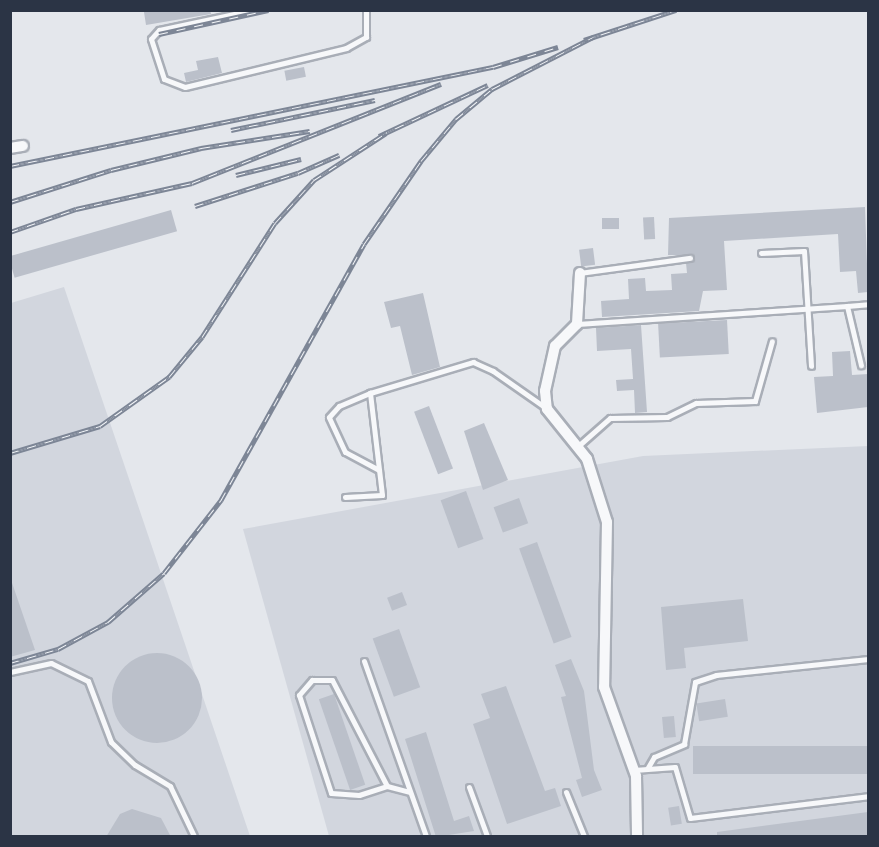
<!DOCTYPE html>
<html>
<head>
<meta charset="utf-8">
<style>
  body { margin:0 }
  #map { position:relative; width:879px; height:847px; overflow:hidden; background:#e4e7ec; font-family:"Alegreya Sans",sans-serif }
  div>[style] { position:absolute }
  .built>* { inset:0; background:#d2d6de }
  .building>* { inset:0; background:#bbc0ca; transform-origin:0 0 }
  .round { border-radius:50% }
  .roads { filter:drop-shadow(2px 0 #a9aeb7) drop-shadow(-2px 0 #a9aeb7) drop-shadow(0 2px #a9aeb7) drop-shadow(0 -2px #a9aeb7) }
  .service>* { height:5px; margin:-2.5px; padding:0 2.5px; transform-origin:2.5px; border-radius:2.5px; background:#f7f8fa }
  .minor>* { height:10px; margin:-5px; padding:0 5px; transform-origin:5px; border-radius:5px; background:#f7f8fa }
  .rail>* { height:5px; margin-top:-2.5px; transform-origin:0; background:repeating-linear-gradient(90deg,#f4f6f9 0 9px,#7d8696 0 18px); box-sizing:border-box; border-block:2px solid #7d8696 }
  span { translate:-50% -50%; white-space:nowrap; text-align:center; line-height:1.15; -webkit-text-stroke:5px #f4f6f9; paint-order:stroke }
  .frame { position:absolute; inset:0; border:12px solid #2b3445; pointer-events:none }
</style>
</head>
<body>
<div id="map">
  <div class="built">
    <div style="clip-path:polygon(64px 287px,250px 836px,11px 836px,11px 303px)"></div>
    <div style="clip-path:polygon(868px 446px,868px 836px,329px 836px,243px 529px,643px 456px)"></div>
  </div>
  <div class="building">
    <div style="clip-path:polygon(152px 10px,210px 10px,211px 14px,146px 25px,144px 12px)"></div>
    <div style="clip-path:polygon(218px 57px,222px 73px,186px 82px,184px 73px,198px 70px,196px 61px)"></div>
    <div style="left:304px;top:67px;width:10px;height:20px;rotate:79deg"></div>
    <div style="clip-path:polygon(865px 207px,868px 292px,858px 293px,856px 271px,840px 272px,838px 234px,724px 241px,727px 290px,703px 291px,699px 311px,602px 317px,601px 301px,629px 299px,628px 279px,645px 278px,646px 291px,672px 290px,671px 274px,687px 273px,686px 263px,693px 261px,693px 255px,668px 255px,669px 218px)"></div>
    <div style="left:171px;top:210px;width:22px;height:169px;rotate:74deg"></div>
    <div style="left:654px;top:217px;width:22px;height:11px;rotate:87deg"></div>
    <div style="left:619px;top:218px;width:11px;height:17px;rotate:90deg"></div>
    <div style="left:593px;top:248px;width:17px;height:14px;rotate:83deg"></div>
    <div style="clip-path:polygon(423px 293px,440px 367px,412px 375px,400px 326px,391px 328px,384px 302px)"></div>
    <div style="left:727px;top:320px;width:34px;height:69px;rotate:87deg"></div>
    <div style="clip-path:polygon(641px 325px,647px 412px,635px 413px,634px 390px,617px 391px,616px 380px,633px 379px,631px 349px,597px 351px,596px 328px)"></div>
    <div style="clip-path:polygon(850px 351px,852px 375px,868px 374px,868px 407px,817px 413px,814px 377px,833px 376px,832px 352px)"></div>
    <div style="left:429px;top:406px;width:67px;height:16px;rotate:69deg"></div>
    <div style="clip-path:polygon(484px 423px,508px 480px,483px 490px,464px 431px)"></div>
    <div style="left:466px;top:491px;width:51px;height:27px;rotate:70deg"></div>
    <div style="left:519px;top:498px;width:27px;height:27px;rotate:70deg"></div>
    <div style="left:537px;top:542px;width:101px;height:19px;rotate:70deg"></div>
    <div style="clip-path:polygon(10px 577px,35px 650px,10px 657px)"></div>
    <div style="left:402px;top:592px;width:14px;height:16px;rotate:69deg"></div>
    <div style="clip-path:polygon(743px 599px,748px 641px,684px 648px,686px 668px,666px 670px,661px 607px)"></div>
    <div style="left:399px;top:629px;width:62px;height:28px;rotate:70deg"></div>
    <div class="round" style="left:112px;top:653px;width:90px;height:90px"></div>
    <div style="clip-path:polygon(571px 659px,584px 691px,594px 770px,602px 790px,582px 797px,576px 780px,582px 778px,561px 697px,566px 696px,555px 665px)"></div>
    <div style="clip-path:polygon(506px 686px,545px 791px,555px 788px,561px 806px,507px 824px,473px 724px,490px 718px,481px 694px)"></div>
    <div style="left:334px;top:694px;width:96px;height:16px;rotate:71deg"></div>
    <div style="left:725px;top:699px;width:18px;height:29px;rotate:81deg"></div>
    <div style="left:674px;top:716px;width:21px;height:12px;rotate:85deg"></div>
    <div style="clip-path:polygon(426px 732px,454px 821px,469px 816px,474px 831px,436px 837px,405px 739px)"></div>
    <div style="left:868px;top:746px;width:28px;height:175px;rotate:90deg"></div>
    <div style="left:679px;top:806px;width:18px;height:11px;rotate:81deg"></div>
    <div style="clip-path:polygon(132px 809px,161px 818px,171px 837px,106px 837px,120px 814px)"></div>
    <div style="clip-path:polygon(868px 812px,868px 837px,717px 837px,717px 832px)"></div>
  </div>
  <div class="roads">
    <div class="service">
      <div style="left:253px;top:10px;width:96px;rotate:168deg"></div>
      <div style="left:159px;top:30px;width:12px;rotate:132deg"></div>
      <div style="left:151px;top:39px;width:42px;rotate:72deg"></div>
      <div style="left:164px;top:79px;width:22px;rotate:21deg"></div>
      <div style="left:185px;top:87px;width:166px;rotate:-13.6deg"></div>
      <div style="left:346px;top:48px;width:23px;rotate:-29deg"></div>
      <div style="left:366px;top:37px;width:27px;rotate:-90deg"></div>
      <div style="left:761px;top:253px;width:43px;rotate:-2.7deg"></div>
      <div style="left:804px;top:251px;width:115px;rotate:86.5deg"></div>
      <div style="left:580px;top:273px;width:111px;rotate:-7.8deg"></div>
      <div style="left:847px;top:306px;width:21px;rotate:-5deg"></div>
      <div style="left:577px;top:324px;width:271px;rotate:-3.8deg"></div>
      <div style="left:847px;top:306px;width:61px;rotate:76.7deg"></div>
      <div style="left:577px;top:447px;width:44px;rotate:-41.3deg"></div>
      <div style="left:610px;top:418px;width:57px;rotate:-1deg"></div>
      <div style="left:667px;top:417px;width:32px;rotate:-26deg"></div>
      <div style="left:696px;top:403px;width:59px;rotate:-1.9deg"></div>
      <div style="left:755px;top:401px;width:62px;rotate:-74.2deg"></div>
      <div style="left:379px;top:470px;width:38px;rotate:-152deg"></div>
      <div style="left:345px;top:452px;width:38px;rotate:-115deg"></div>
      <div style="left:329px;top:417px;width:15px;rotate:-48deg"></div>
      <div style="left:339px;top:406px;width:34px;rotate:-23deg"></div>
      <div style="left:370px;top:393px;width:108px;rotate:-16.8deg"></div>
      <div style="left:473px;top:362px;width:22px;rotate:24deg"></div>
      <div style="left:493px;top:371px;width:65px;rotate:34.9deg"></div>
      <div style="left:345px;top:497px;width:37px;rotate:-3deg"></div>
      <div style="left:382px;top:495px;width:103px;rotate:-96.7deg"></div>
      <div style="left:364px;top:661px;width:186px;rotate:70.5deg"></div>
      <div style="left:10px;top:672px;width:42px;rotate:-12.4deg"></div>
      <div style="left:51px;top:663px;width:41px;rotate:25.9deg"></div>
      <div style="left:88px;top:681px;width:65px;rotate:69.3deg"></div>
      <div style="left:111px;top:742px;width:33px;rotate:44deg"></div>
      <div style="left:135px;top:765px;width:41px;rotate:31deg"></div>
      <div style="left:170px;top:786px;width:55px;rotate:64.4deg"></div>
      <div style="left:647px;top:769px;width:14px;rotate:-60deg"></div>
      <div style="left:654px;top:757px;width:33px;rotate:-23deg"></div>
      <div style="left:684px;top:744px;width:63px;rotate:-79.9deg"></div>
      <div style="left:695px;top:682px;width:22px;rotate:-18deg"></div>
      <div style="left:716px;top:675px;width:153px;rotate:-6deg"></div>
      <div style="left:634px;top:770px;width:41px;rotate:-4.2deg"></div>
      <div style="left:675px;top:767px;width:53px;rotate:73.6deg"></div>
      <div style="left:690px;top:818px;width:179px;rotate:-7deg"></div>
      <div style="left:387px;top:786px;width:119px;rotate:-117.4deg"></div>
      <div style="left:332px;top:680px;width:20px;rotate:180deg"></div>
      <div style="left:312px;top:680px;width:20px;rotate:131deg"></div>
      <div style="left:299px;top:695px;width:103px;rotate:71.9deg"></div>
      <div style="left:331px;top:793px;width:28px;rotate:4deg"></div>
      <div style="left:359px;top:795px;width:29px;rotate:-18deg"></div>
      <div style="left:387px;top:786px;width:23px;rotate:15deg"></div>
      <div style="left:469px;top:787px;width:52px;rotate:69.8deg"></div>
      <div style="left:566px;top:792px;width:48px;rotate:67.8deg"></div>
    </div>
    <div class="minor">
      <div style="left:10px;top:148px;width:13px;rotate:-9deg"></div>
      <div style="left:580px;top:273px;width:51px;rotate:93.4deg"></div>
      <div style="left:577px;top:324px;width:31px;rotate:135deg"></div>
      <div style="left:555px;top:346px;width:46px;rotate:102.5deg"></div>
      <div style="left:545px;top:391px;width:18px;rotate:84deg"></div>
      <div style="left:547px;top:409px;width:64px;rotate:51.3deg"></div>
      <div style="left:587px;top:459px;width:66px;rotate:72.4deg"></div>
      <div style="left:607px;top:522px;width:165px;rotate:91deg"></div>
      <div style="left:604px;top:687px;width:95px;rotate:70.2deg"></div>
      <div style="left:636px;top:776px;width:60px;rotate:89deg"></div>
    </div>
  </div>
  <div class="rail">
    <div style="left:159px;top:34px;width:112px;rotate:-12.4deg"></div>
    <div style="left:584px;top:40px;width:97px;rotate:-18.1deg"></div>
    <div style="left:231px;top:130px;width:147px;rotate:-11.8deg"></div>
    <div style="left:379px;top:136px;width:120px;rotate:-25.1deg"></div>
    <div style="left:10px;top:166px;width:493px;rotate:-11.6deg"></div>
    <div style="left:493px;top:67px;width:68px;rotate:-17.1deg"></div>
    <div style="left:236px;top:175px;width:67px;rotate:-13.8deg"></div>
    <div style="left:10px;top:202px;width:106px;rotate:-17.6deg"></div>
    <div style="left:111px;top:170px;width:93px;rotate:-13.7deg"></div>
    <div style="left:201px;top:148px;width:110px;rotate:-8.9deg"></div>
    <div style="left:195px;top:206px;width:108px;rotate:-17.8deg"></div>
    <div style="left:298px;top:173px;width:45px;rotate:-23.7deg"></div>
    <div style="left:10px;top:232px;width:70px;rotate:-19.2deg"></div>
    <div style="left:76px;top:209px;width:119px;rotate:-12.6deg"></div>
    <div style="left:192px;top:183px;width:268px;rotate:-21.7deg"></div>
    <div style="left:10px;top:453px;width:94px;rotate:-16.7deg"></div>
    <div style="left:100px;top:426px;width:85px;rotate:-35.4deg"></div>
    <div style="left:169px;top:377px;width:52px;rotate:-50.5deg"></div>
    <div style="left:202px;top:337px;width:135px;rotate:-57.4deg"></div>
    <div style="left:275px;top:223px;width:58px;rotate:-47.8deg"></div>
    <div style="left:314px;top:180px;width:86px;rotate:-33.1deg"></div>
    <div style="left:10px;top:663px;width:50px;rotate:-16.3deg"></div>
    <div style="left:58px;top:649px;width:57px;rotate:-28.4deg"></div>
    <div style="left:108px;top:622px;width:74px;rotate:-41.2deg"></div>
    <div style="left:164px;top:573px;width:93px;rotate:-52deg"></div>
    <div style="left:221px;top:500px;width:293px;rotate:-60.8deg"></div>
    <div style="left:364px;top:244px;width:101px;rotate:-55.5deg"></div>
    <div style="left:421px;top:161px;width:55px;rotate:-50.2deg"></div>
    <div style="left:456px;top:119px;width:47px;rotate:-39.8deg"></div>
    <div style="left:492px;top:89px;width:114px;rotate:-27.2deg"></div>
  </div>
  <div class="frame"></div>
</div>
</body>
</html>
